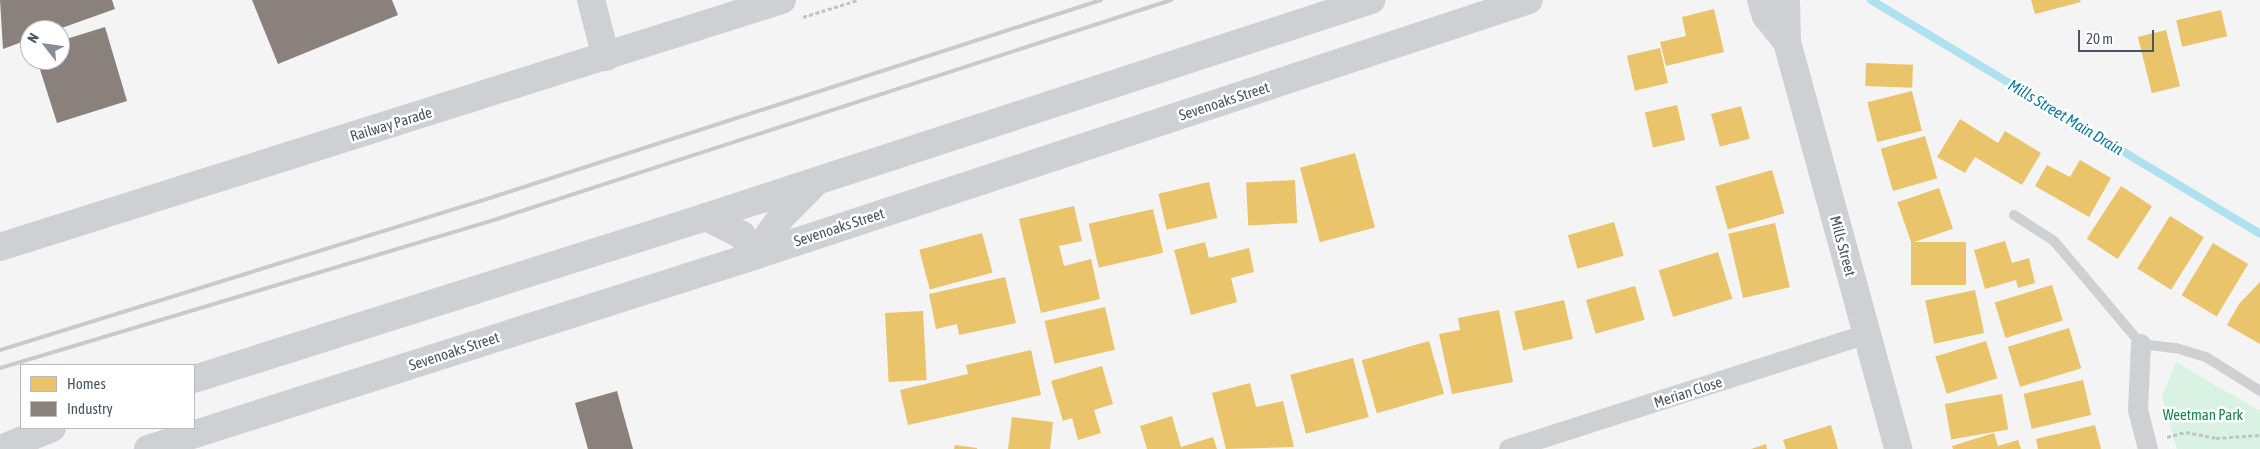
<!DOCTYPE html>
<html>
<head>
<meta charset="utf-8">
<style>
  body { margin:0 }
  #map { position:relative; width:2260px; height:449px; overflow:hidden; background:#f4f4f4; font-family:"Asap Condensed",sans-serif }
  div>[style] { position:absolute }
  .green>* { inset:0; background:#d9f2e3 }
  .homes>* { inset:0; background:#e9c46a; transform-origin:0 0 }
  .industry>* { inset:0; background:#8a817c }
  .stream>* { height:8px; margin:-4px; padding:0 4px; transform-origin:4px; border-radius:4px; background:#aee2f0 }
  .path>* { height:3px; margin-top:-1.5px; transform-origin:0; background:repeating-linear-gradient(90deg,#bcc7c4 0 4px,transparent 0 6.5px) }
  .lane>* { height:10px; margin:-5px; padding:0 5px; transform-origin:5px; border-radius:5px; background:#ced0d2 }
  .street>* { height:20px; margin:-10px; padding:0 10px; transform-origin:10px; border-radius:10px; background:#ced0d2 }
  .secondary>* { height:28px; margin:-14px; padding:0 14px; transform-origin:14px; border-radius:14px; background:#ced0d4 }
  .rail>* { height:4px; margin:-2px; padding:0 2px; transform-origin:2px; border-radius:2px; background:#c9cacc }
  span { translate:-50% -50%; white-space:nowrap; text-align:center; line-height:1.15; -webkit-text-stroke:5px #fff; paint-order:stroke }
  .street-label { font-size:15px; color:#4a5661 }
  .park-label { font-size:15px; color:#17864f }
  .water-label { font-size:16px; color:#0c7c9b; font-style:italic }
  .legend { position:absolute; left:20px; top:364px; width:175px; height:65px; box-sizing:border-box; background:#fff; border:1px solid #b7bbc0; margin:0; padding:6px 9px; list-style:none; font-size:15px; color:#4a5661 }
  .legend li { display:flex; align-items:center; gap:10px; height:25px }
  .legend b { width:25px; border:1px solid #b7bbc0 }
  .north { position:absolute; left:20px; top:20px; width:50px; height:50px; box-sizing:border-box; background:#fff; border:1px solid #b7bbc0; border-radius:50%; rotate:300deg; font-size:14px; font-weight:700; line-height:20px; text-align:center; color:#4a5661 }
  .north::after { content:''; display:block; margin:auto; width:18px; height:22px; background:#868d94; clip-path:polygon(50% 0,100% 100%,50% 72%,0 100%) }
  .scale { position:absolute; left:2078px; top:30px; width:76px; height:22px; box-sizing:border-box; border:2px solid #4a5661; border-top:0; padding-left:6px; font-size:15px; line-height:18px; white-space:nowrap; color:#4a5661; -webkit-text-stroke:4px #fff; paint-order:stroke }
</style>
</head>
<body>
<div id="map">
  <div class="green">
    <div style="clip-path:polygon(2176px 362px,2260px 411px,2260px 449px,2177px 449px,2162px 397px)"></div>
  </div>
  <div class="homes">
    <div style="clip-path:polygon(2031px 0,2080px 0,2081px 2px,2035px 14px)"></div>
    <div style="clip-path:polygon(1714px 9px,1724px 52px,1666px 66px,1660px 42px,1686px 36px,1682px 17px)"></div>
    <div style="left:2221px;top:10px;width:27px;height:46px;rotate:77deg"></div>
    <div style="left:2166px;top:30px;width:58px;height:29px;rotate:76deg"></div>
    <div style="left:1660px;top:48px;width:36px;height:34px;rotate:77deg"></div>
    <div style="left:1866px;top:63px;width:47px;height:23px;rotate:2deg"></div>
    <div style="left:1912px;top:91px;width:41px;height:46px;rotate:76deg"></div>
    <div style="left:1677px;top:105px;width:36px;height:33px;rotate:77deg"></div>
    <div style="left:1741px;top:106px;width:34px;height:31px;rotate:75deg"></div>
    <div style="clip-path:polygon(1960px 119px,1998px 143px,2005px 131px,2041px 153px,2022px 185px,1975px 157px,1965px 173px,1937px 157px)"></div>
    <div style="left:1925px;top:136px;width:44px;height:46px;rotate:74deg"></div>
    <div style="left:1355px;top:153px;width:77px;height:57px;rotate:75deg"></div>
    <div style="clip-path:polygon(2080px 160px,2111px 178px,2089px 217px,2035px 186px,2047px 165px,2070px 177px)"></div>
    <div style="left:1772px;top:170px;width:45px;height:59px;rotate:74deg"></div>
    <div style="left:1295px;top:180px;width:43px;height:49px;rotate:87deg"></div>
    <div style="left:1209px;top:182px;width:37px;height:52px;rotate:77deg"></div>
    <div style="left:2121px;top:186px;width:37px;height:63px;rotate:33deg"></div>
    <div style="left:1939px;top:188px;width:43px;height:44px;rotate:71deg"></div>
    <div style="clip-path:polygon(1074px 206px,1082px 241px,1059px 246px,1064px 266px,1091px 259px,1100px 299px,1041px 313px,1019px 219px)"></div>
    <div style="left:1153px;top:209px;width:45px;height:66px;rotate:77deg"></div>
    <div style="left:2170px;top:216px;width:40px;height:62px;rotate:32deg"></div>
    <div style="left:1614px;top:222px;width:35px;height:48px;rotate:74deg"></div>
    <div style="left:1775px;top:223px;width:66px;height:48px;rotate:77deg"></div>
    <div style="left:982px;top:233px;width:41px;height:65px;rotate:75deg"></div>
    <div style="clip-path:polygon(2005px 241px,2012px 263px,2029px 258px,2035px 283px,2018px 288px,2016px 280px,1985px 289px,1974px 250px)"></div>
    <div style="clip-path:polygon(1205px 242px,1209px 258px,1249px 248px,1254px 272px,1231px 278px,1237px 302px,1191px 315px,1174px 250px)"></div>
    <div style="left:1966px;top:242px;width:43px;height:55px;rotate:90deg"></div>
    <div style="left:2213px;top:243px;width:41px;height:61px;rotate:31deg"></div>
    <div style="left:1718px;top:252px;width:49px;height:62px;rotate:73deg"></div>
    <div style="clip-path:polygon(1005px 277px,1016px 323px,959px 335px,957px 324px,936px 329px,929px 294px)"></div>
    <div style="clip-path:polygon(2260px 282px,2260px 344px,2227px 325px,2239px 304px)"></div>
    <div style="left:2052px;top:285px;width:37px;height:60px;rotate:73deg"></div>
    <div style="left:1635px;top:286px;width:35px;height:51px;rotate:74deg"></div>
    <div style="left:1975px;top:290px;width:44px;height:51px;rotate:78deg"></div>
    <div style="left:1564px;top:300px;width:40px;height:51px;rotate:77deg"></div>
    <div style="left:1105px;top:307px;width:44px;height:62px;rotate:77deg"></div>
    <div style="clip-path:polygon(1499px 310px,1513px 382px,1452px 394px,1439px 334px,1460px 330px,1458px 318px)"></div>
    <div style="left:923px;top:311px;width:69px;height:38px;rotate:87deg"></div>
    <div style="left:2069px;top:328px;width:42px;height:64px;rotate:73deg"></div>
    <div style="left:1429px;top:341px;width:55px;height:70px;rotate:74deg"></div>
    <div style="left:1986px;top:341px;width:39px;height:53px;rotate:73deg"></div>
    <div style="clip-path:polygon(1031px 350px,1041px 395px,908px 425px,900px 390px,968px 374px,966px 365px)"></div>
    <div style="left:1353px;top:358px;width:61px;height:65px;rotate:75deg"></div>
    <div style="clip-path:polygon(1102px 366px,1113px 404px,1094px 410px,1101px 433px,1078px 440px,1072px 418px,1063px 421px,1051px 381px)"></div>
    <div style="left:2083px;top:380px;width:36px;height:61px;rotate:77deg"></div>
    <div style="clip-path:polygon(1250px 383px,1256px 407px,1283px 401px,1294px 447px,1226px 449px,1212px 393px)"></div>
    <div style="left:2002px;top:394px;width:36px;height:58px;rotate:80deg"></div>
    <div style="clip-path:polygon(1172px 416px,1181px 447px,1213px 437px,1217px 449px,1147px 449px,1140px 426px)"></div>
    <div style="clip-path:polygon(1012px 417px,1053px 422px,1050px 449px,1008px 449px)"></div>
    <div style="clip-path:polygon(1831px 425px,1838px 449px,1786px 449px,1783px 440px)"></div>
    <div style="clip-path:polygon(2095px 425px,2101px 449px,2038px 449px,2036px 439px)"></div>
    <div style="clip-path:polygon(1994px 433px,1998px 446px,2018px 440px,2021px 449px,1953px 449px,1952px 446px)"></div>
    <div style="clip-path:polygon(1766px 444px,1767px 449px,1751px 449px)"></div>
    <div style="clip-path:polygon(955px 445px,977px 448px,977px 449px,954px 449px)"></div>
  </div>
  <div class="industry">
    <div style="clip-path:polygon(0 0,112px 0,115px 9px,56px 30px,30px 30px,30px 39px,3px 49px)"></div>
    <div style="clip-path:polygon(252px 0,392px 0,398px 15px,278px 64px)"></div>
    <div style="clip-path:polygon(105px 27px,127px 101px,57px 123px,37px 60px,60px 60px,60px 41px)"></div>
    <div style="clip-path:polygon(617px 391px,633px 449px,588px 449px,575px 403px)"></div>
  </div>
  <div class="stream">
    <div style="left:1871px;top:0;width:454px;rotate:31deg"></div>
  </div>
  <div class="path">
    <div style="left:803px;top:17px;width:58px;rotate:-17.2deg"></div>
    <div style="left:2167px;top:437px;width:20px;rotate:-15deg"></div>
    <div style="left:2186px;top:432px;width:31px;rotate:11deg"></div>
    <div style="left:2216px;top:438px;width:44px;rotate:-3.9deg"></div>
  </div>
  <div class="lane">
    <div style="left:2014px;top:215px;width:48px;rotate:33deg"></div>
    <div style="left:2054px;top:241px;width:135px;rotate:49.8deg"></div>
    <div style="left:2141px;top:344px;width:35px;rotate:7deg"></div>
    <div style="left:2176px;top:348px;width:31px;rotate:17deg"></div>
    <div style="left:2206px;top:357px;width:64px;rotate:32.2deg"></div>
  </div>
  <div class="street">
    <div style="left:2141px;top:344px;width:66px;rotate:92.6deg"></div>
    <div style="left:2138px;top:410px;width:40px;rotate:75.6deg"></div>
    <div style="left:1509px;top:449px;width:376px;rotate:-17.8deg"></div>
  </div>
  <div class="secondary">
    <div style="left:591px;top:0;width:59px;rotate:75.3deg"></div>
    <div style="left:1761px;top:0;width:17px;rotate:73deg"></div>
    <div style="left:1766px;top:16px;width:33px;rotate:51deg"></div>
    <div style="left:1786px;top:0;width:42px;rotate:88.6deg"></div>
    <div style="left:1787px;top:42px;width:422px;rotate:74.7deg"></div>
    <div style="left:706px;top:217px;width:40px;rotate:26.6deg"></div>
    <div style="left:742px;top:235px;width:24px;rotate:60deg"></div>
    <div style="left:754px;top:256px;width:49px;rotate:-55deg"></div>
    <div style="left:782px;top:216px;width:42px;rotate:-45deg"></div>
    <div style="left:0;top:247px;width:820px;rotate:-17.53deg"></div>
    <div style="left:194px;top:379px;width:537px;rotate:-17.56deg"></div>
    <div style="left:706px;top:217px;width:700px;rotate:-18.07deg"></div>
    <div style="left:1px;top:449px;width:55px;rotate:-22.4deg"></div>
    <div style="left:148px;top:449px;width:636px;rotate:-17.67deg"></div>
    <div style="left:754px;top:256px;width:816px;rotate:-18.28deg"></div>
  </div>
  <div class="rail">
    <div style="left:0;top:350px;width:516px;rotate:-17.24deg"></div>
    <div style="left:493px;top:197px;width:639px;rotate:-17.95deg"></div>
    <div style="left:0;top:368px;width:516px;rotate:-16.68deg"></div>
    <div style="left:494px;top:220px;width:712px;rotate:-18deg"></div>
  </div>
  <div class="street-label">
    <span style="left:1224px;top:101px;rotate:-18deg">Sevenoaks Street</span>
    <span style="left:391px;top:124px;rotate:-17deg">Railway Parade</span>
    <span style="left:839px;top:227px;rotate:-18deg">Sevenoaks Street</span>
    <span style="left:1843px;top:246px;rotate:75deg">Mills Street</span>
    <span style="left:454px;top:351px;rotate:-18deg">Sevenoaks Street</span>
    <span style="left:1688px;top:392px;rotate:-18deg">Merian Close</span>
  </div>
  <div class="park-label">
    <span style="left:2203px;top:415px">Weetman Park</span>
  </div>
  <div class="water-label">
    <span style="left:2066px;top:117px;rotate:31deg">Mills Street Main Drain</span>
  </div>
  <ul class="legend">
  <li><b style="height:14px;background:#e9c46a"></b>Homes</li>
  <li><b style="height:14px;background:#8a817c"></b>Industry</li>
  </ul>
  <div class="north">N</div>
  <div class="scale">20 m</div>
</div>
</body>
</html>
